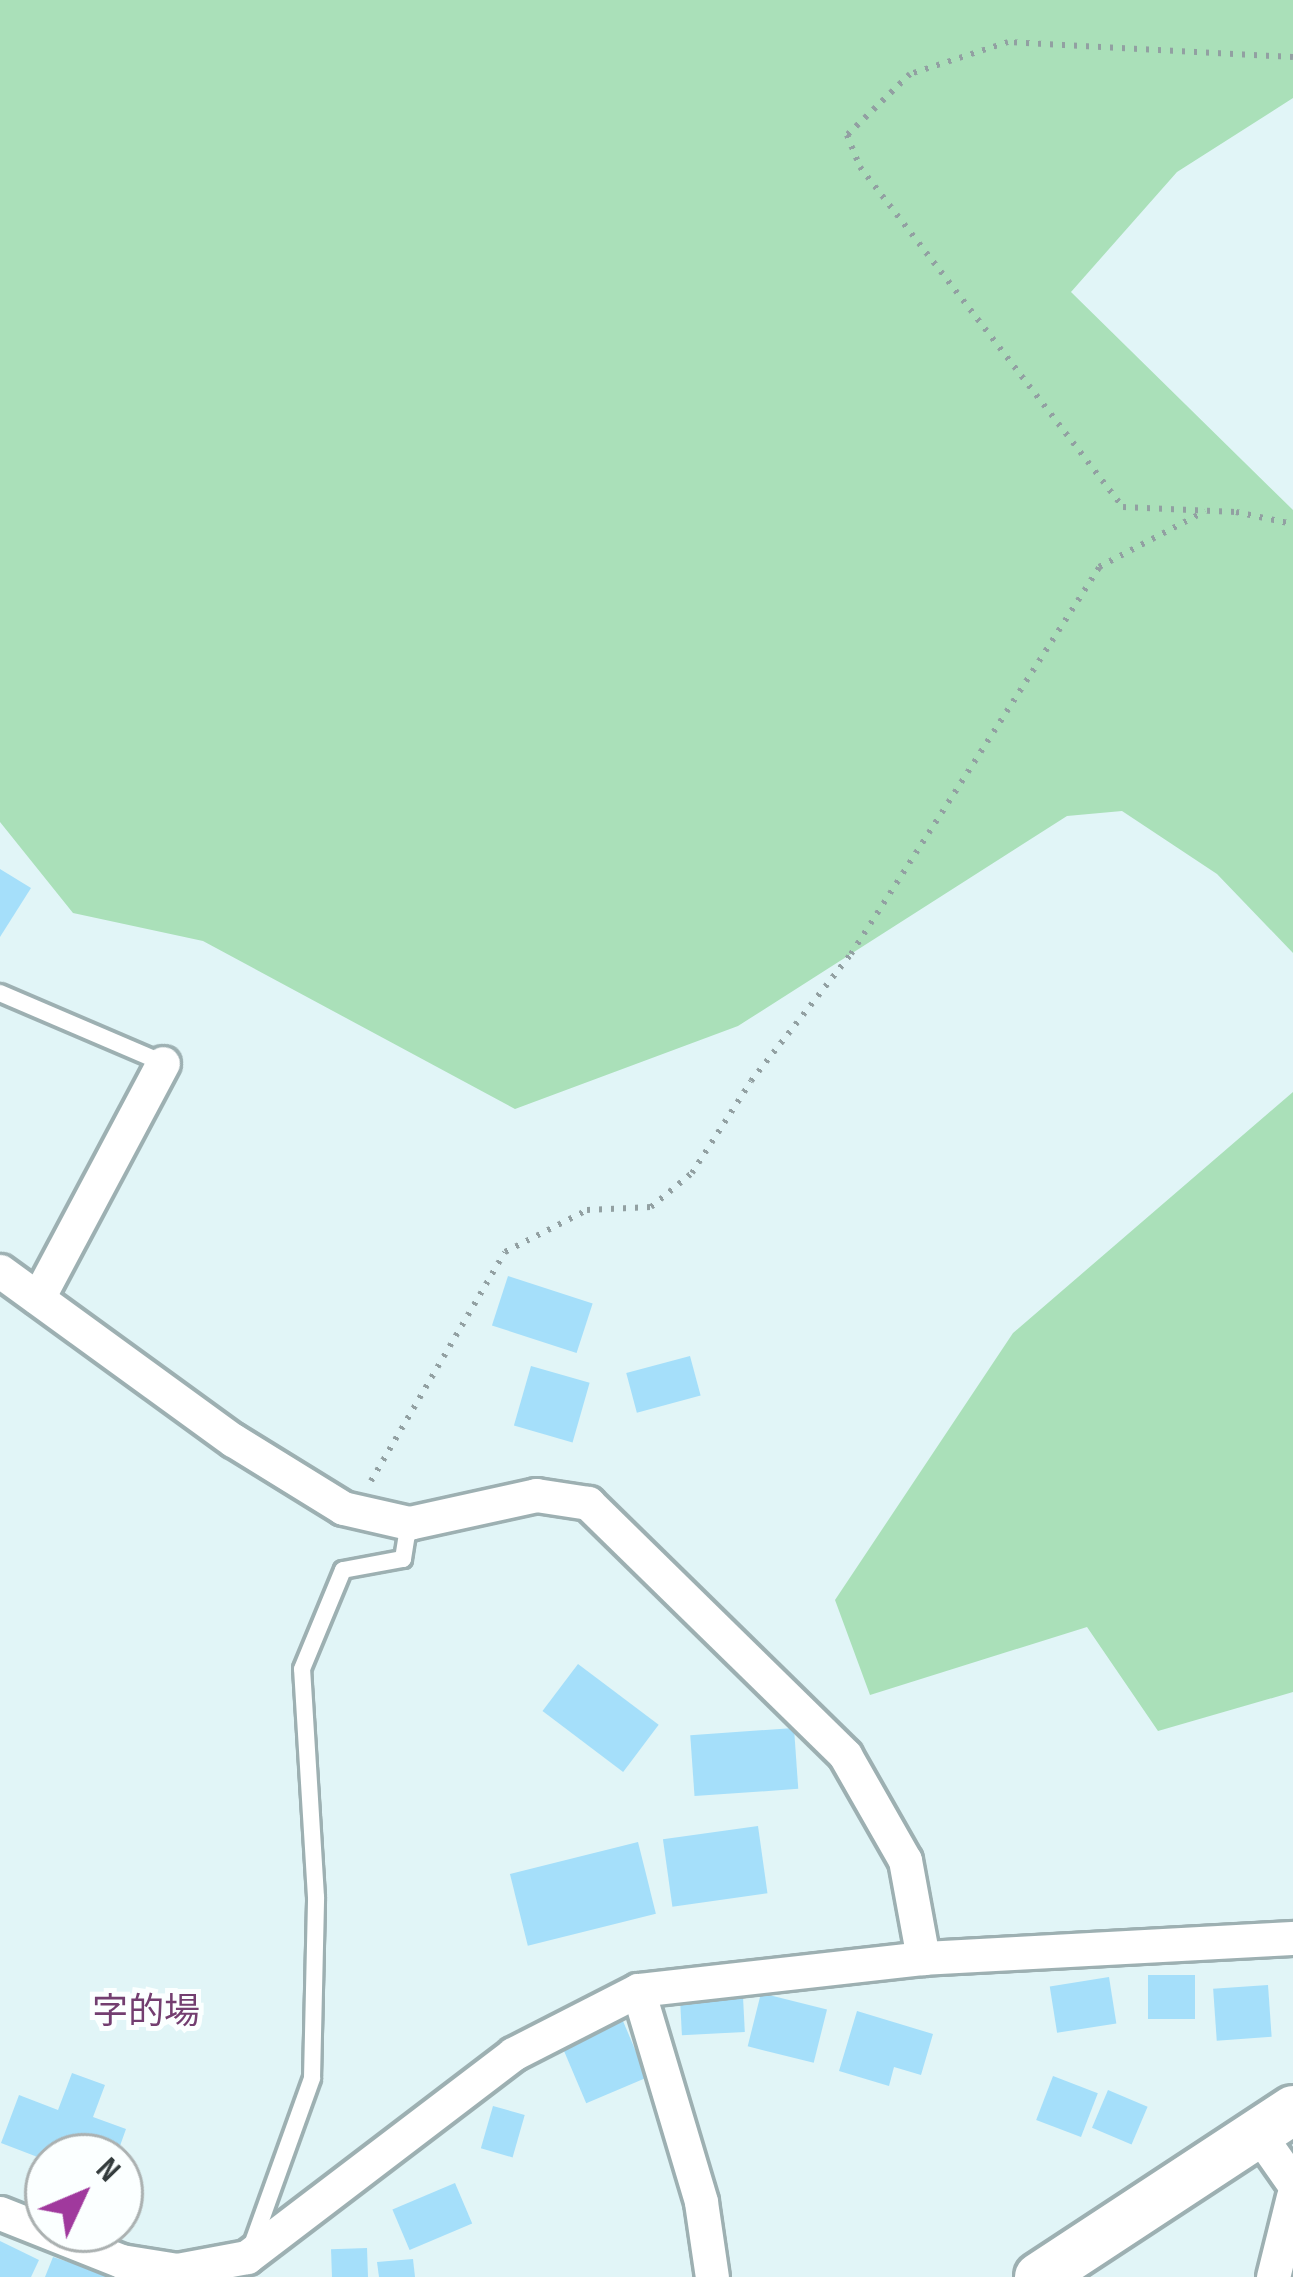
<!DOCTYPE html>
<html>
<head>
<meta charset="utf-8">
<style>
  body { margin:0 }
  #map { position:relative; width:1293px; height:2277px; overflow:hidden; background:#e1f5f7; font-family:"Sofia Sans Condensed","Noto Sans JP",sans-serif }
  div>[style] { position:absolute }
  .green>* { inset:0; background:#aae0b9 }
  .building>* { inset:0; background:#a5dffa; transform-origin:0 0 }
  .path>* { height:6px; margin-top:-3px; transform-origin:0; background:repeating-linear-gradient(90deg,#92a0a2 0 3px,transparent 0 12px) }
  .roads { filter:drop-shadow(3px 0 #9db0b2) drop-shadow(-3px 0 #9db0b2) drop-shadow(0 3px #9db0b2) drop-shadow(0 -3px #9db0b2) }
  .service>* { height:16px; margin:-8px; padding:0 8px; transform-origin:8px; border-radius:8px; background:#fff }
  .minor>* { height:33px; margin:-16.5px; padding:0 16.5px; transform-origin:16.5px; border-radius:16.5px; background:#fff }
  .secondary>* { height:48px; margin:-24px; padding:0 24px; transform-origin:24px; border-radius:24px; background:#fff }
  span { translate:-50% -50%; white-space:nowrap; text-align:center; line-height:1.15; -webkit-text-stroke:10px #fbffff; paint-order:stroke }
  .neighbourhood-label { font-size:36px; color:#733e70 }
  .north { position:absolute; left:24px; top:2133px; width:120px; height:120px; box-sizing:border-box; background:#fbffff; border:3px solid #abb1b1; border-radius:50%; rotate:46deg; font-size:33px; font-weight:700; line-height:48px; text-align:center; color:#333b3c }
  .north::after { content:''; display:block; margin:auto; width:42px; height:54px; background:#a0399d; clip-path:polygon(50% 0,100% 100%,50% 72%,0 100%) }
</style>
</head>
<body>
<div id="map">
  <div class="green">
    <div style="clip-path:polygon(0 0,1293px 0,1293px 98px,1177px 172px,1071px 292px,1293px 510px,1293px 953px,1217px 874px,1122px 811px,1067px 816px,738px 1026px,515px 1109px,203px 941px,73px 913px,0 822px)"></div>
    <div style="clip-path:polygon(1293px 1092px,1293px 1692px,1158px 1731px,1087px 1627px,870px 1695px,835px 1600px,1013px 1333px)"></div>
  </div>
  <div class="building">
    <div style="clip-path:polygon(0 869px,31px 888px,0 937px)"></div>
    <div style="left:508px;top:1276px;width:89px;height:52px;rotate:18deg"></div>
    <div style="left:690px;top:1356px;width:41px;height:66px;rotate:75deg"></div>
    <div style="left:531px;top:1366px;width:61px;height:62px;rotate:16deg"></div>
    <div style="left:578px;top:1664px;width:101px;height:59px;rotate:37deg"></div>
    <div style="left:794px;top:1728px;width:61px;height:104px;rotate:86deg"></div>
    <div style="left:758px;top:1826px;width:68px;height:96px;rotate:82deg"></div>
    <div style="left:638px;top:1842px;width:74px;height:132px;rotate:76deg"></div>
    <div style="left:1148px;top:1975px;width:47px;height:44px"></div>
    <div style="left:1109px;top:1977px;width:47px;height:60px;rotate:81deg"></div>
    <div style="left:1268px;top:1985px;width:52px;height:55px;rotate:86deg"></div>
    <div style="left:761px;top:1993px;width:68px;height:55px;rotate:14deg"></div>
    <div style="left:743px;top:1997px;width:35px;height:63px;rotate:87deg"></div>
    <div style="clip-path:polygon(857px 2011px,933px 2034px,921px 2075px,894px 2067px,889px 2086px,839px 2071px)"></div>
    <div style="left:620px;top:2014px;width:69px;height:66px;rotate:67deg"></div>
    <div style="clip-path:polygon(72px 2073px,105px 2085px,93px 2117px,126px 2129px,116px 2157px,48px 2161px,1px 2143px,19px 2095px,58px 2110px)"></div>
    <div style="left:1053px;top:2076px;width:48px;height:47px;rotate:21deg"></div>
    <div style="left:1108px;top:2090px;width:43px;height:41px;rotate:23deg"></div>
    <div style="left:493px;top:2106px;width:33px;height:44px;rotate:16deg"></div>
    <div style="left:455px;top:2183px;width:44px;height:68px;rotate:67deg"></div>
    <div style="clip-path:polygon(0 2241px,39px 2260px,31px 2277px,0 2277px)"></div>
    <div style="left:367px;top:2248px;width:29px;height:36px;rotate:88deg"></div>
    <div style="clip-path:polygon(53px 2257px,112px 2276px,112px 2277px,45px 2277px)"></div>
    <div style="clip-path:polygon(413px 2259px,415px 2277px,379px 2277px,377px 2262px)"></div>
  </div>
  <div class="path">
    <div style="left:1293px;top:57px;width:285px;rotate:-177deg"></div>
    <div style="left:1008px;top:42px;width:103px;rotate:161.9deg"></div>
    <div style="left:910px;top:74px;width:88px;rotate:135.9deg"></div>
    <div style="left:847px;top:135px;width:35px;rotate:68deg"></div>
    <div style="left:860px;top:167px;width:430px;rotate:52.3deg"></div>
    <div style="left:1123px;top:507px;width:113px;rotate:2.5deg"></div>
    <div style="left:1236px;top:512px;width:58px;rotate:11.9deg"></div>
    <div style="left:371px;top:1481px;width:265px;rotate:-59.7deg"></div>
    <div style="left:505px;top:1252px;width:92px;rotate:-27.1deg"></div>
    <div style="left:587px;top:1210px;width:64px;rotate:-2.7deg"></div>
    <div style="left:651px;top:1207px;width:53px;rotate:-39.7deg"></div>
    <div style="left:692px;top:1173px;width:109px;rotate:-57.3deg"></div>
    <div style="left:751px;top:1081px;width:162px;rotate:-51.8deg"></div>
    <div style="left:851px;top:954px;width:460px;rotate:-57.3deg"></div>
    <div style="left:1099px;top:567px;width:120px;rotate:-27.8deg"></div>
  </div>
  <div class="roads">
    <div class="service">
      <div style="left:0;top:993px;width:177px;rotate:23.2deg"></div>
      <div style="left:252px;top:2245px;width:177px;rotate:-70.2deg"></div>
      <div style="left:312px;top:2078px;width:181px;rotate:-88.7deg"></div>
      <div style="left:316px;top:1897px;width:228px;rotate:-93.5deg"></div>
      <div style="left:302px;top:1669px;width:107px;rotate:-67.5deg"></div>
      <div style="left:343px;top:1570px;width:61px;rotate:-10.4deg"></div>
      <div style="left:403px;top:1559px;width:36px;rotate:-81deg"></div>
    </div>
    <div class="minor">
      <div style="left:0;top:1271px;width:288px;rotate:36deg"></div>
      <div style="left:233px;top:1440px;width:129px;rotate:31.7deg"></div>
      <div style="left:343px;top:1508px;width:68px;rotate:12.8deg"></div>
      <div style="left:409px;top:1523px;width:130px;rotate:-12.4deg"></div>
      <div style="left:536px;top:1495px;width:53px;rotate:8.7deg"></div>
      <div style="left:588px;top:1503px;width:360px;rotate:44.4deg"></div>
      <div style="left:845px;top:1755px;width:121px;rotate:60.3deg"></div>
      <div style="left:905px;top:1860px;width:100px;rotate:79.6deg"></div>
      <div style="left:38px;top:1298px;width:266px;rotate:-62deg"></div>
      <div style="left:638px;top:1990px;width:221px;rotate:73.4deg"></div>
      <div style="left:701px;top:2202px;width:76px;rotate:81.7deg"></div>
      <div style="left:1258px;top:2133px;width:61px;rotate:55deg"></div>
      <div style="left:0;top:2213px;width:130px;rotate:21.6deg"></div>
      <div style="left:121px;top:2261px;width:57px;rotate:9.1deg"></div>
      <div style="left:177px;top:2270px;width:71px;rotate:-10.5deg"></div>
      <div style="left:247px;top:2257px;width:335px;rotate:-37.3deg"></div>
      <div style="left:513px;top:2054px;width:140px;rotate:-27.1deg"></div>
      <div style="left:638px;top:1990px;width:287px;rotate:-6.4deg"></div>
      <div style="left:923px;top:1958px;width:371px;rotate:-3.1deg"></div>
      <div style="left:1273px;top:2277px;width:83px;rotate:-76.1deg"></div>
    </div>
    <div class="secondary">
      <div style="left:1039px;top:2277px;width:304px;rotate:-33.3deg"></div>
    </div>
  </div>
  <div class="neighbourhood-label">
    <span style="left:146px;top:2013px">字的場</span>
  </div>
  <div class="north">N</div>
</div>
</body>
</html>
